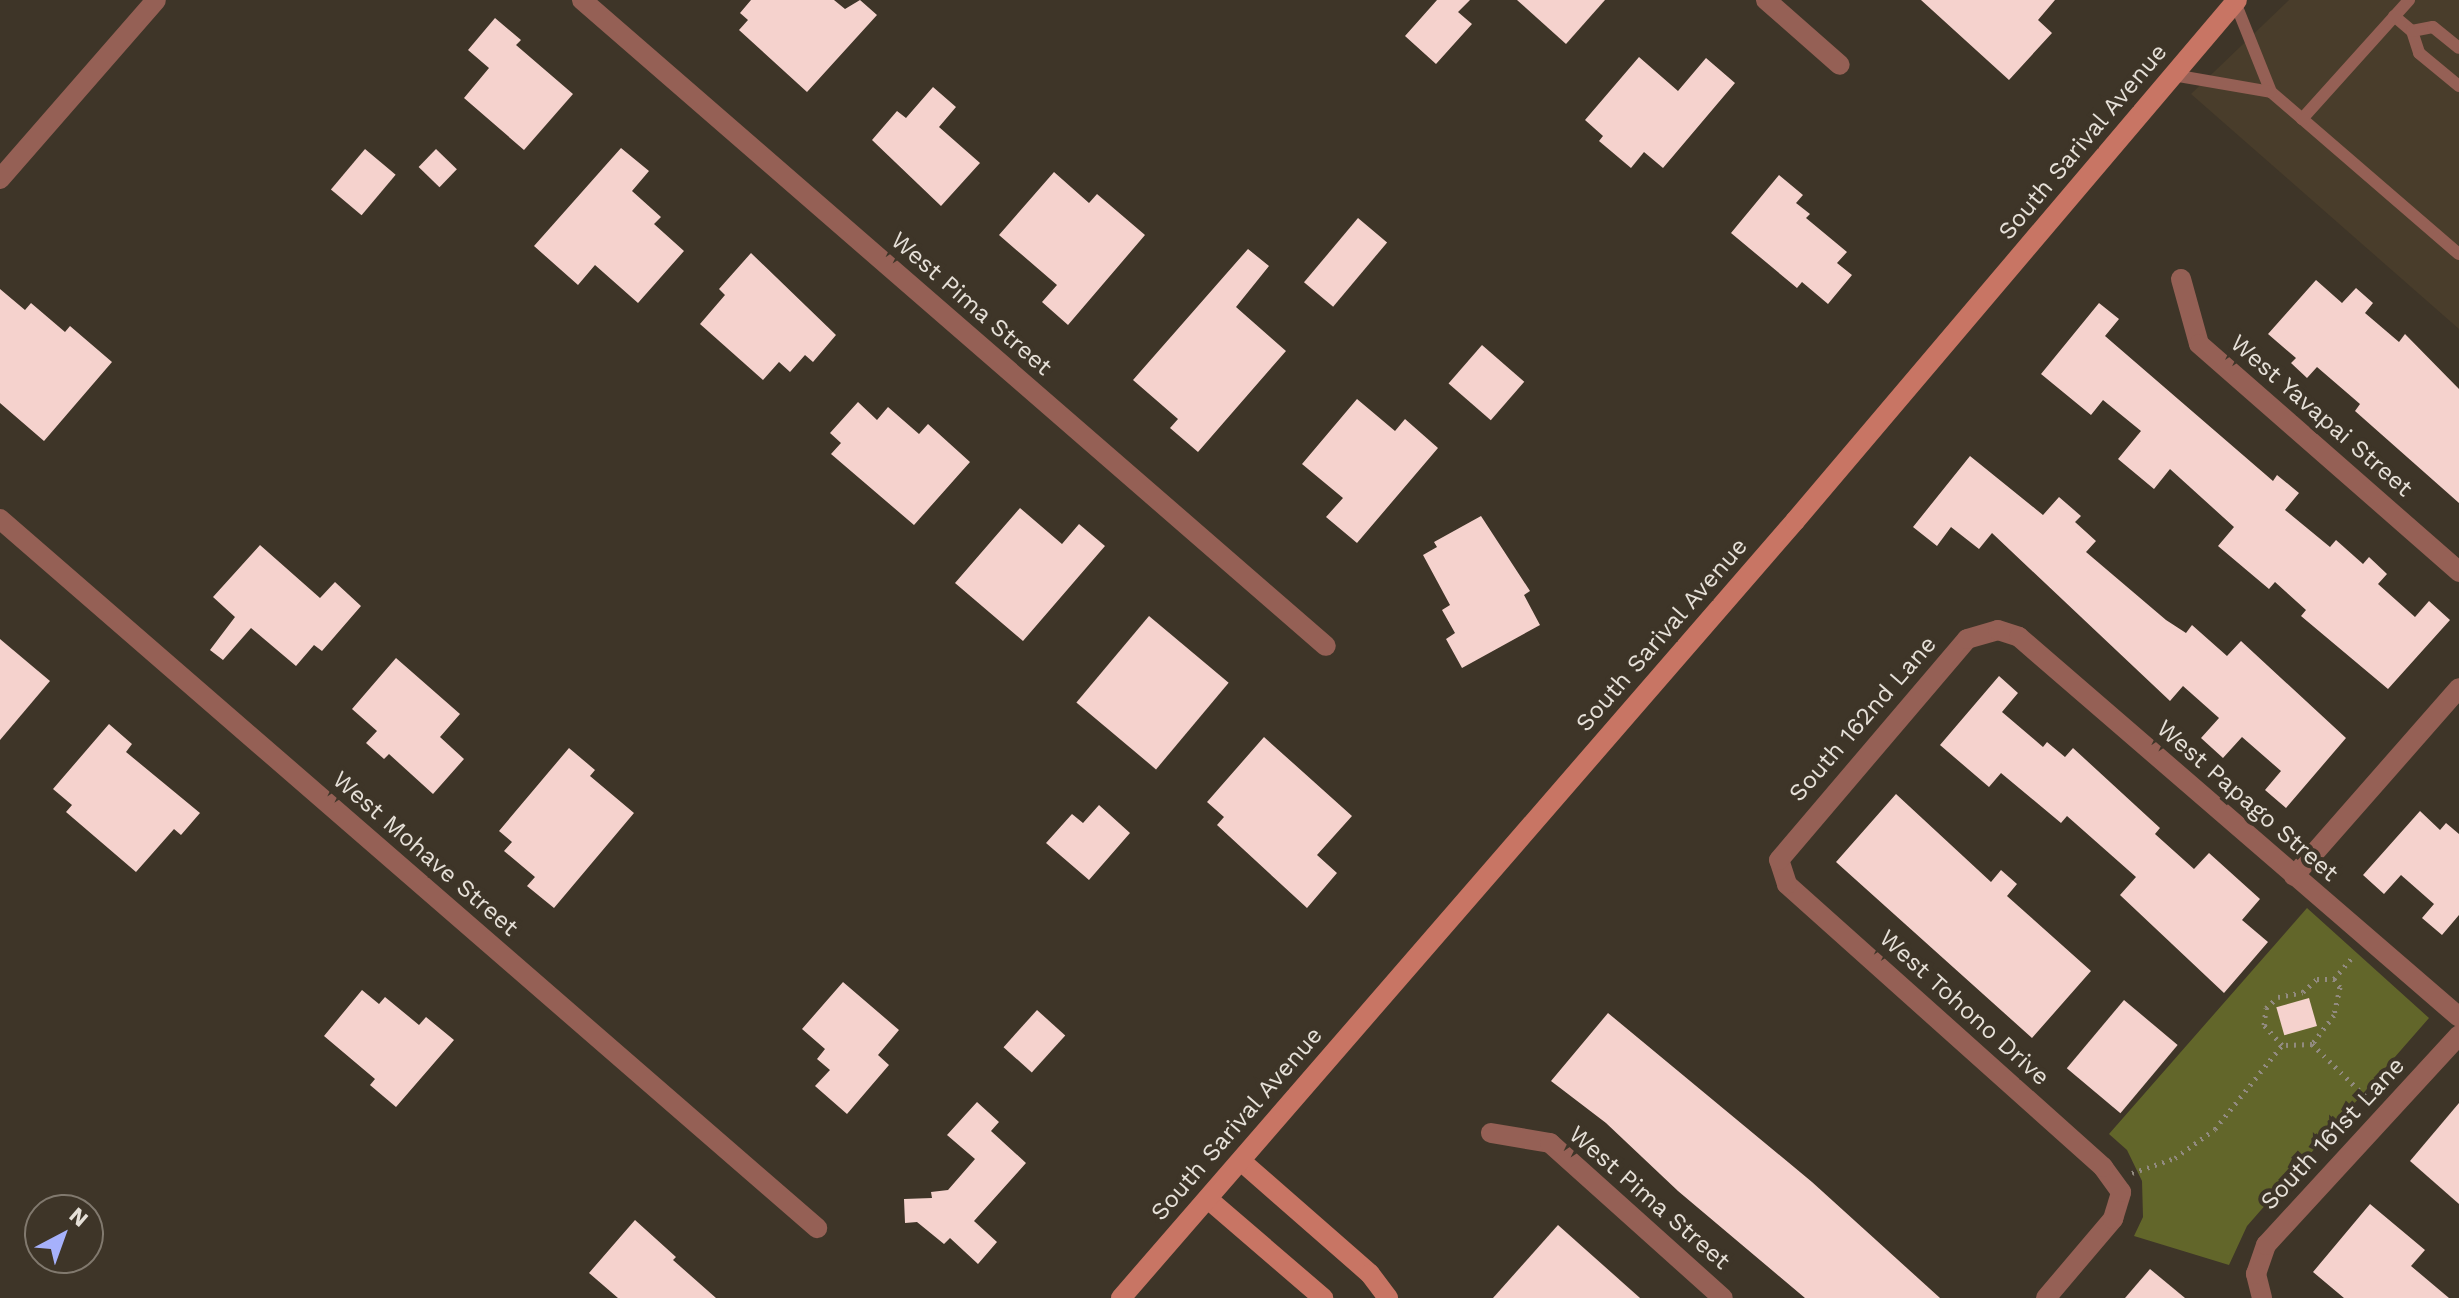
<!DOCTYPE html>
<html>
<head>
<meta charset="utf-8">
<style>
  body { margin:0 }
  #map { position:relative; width:2459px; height:1298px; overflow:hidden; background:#3e3528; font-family:"Work Sans",sans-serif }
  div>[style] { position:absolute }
  .built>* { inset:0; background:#493d2b }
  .green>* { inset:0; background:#62662a }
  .building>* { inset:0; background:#f5d2cd; transform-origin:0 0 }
  .path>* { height:5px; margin-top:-2.5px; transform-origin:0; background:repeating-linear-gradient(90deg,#928b80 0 2px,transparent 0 8px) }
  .lane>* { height:12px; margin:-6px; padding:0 6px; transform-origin:6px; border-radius:6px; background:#956055 }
  .street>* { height:20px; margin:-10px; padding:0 10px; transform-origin:10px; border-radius:10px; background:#956055 }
  .secondary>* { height:20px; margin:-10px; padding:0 10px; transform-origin:10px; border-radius:10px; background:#c87564 }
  span { translate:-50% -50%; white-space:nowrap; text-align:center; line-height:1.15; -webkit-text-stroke:8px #3e3528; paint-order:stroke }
  .street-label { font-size:24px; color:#e6e0d8 }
  .north { position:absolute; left:24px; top:1194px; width:80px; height:80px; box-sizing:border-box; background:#3e3528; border:2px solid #81796e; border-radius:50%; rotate:41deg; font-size:22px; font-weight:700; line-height:32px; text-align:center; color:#e6e0d8 }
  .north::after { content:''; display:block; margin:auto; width:28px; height:36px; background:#a6b1fc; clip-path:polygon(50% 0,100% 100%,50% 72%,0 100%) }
</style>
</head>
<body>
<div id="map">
  <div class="built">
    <div style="clip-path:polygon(2289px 0,2459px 0,2459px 329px,2191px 94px)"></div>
  </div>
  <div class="green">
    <div style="clip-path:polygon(2307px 908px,2429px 1018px,2247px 1226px,2229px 1265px,2134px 1236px,2143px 1217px,2142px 1181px,2127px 1150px,2109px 1134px)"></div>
  </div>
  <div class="building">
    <div style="clip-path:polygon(751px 0,834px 0,845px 9px,860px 0,877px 15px,807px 92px,739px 30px,748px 20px,740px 13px)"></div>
    <div style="clip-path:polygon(1437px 0,1470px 0,1458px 12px,1472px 24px,1436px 64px,1405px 36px)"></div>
    <div style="clip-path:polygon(1517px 0,1605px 0,1566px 44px)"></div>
    <div style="clip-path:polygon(1921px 0,2055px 0,2038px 20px,2052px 33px,2009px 80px)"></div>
    <div style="clip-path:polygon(495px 18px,521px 40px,516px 45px,573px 94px,524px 150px,464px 98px,489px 68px,468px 50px)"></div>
    <div style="clip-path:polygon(1639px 57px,1678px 91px,1706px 58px,1735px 83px,1663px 168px,1644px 152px,1631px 168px,1599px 141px,1603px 136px,1585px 120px)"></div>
    <div style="clip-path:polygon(933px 87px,956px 107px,939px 127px,980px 163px,941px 206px,872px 140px,897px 111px,906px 118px)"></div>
    <div style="clip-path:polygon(621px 148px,649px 171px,632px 191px,661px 217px,654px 224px,684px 251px,638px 303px,595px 265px,578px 285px,534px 246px)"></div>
    <div style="left:365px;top:149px;width:40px;height:53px;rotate:40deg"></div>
    <div style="left:436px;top:149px;width:29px;height:25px;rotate:44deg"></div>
    <div style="clip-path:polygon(1054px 172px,1089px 203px,1097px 194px,1145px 235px,1068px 325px,1042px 302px,1057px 285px,999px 235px)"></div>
    <div style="clip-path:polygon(1779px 175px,1803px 195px,1796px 203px,1810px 214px,1806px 218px,1847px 252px,1837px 263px,1852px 275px,1828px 304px,1802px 282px,1797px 288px,1731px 233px)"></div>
    <div style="left:1358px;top:218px;width:38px;height:84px;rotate:40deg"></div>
    <div style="clip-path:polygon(1248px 249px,1269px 266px,1236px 307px,1286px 351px,1198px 452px,1170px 428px,1178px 419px,1133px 380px)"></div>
    <div style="clip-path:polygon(751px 253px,836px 335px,813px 362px,805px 355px,790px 372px,779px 362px,763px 380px,700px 324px,725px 295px,719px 289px)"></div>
    <div style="clip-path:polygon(2316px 280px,2342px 303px,2356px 288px,2373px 303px,2365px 313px,2399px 342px,2405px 334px,2459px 389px,2459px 503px,2355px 411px,2360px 404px,2317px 367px,2307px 378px,2291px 363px,2296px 358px,2268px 334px)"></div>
    <div style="clip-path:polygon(0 289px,25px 310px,31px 303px,65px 332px,70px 326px,112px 362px,44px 441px,0 403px)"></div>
    <div style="clip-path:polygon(2099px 303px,2119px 319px,2105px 336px,2273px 481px,2277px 475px,2299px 493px,2285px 510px,2330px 547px,2336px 540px,2363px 564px,2369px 557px,2387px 574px,2378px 584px,2415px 617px,2429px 601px,2450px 620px,2388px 689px,2301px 616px,2306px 610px,2275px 582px,2269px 589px,2218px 546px,2234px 527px,2170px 469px,2154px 489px,2118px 459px,2141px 431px,2103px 400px,2091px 415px,2041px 374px)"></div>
    <div style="left:1482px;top:345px;width:56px;height:51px;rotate:41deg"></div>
    <div style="clip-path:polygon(1357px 399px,1395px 431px,1405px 419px,1438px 448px,1357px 543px,1326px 517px,1343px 498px,1302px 464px)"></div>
    <div style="clip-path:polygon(858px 402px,877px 420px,888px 407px,919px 434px,928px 424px,970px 462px,914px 525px,831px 454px,841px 443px,830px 433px)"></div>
    <div style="clip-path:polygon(1970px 456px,2043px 515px,2059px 497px,2081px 516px,2075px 522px,2096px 541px,2086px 552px,2166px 620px,2186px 633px,2192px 625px,2227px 656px,2241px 641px,2346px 738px,2286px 808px,2265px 790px,2281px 771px,2242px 737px,2223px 758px,2201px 738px,2219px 718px,2183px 686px,2170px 701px,1992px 533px,1979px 549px,1951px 527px,1937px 546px,1913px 527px)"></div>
    <div style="clip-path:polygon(1020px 508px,1062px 544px,1079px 524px,1105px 546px,1023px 641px,955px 583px)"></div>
    <div style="clip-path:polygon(1481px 516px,1530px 591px,1524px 595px,1540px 625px,1462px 668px,1446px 639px,1455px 633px,1442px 610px,1450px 605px,1423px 555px,1437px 547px,1434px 542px)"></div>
    <div style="clip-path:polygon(260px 545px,320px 598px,335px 582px,361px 606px,322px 651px,314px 645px,296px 666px,251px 628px,223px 660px,210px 650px,235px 617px,213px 597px)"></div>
    <div style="left:1149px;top:616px;width:104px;height:113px;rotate:40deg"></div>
    <div style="clip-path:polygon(0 639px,50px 681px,0 740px)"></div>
    <div style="clip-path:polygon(396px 658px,460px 714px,440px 737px,464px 759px,433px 794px,389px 754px,384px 759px,366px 743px,377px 731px,352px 709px)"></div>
    <div style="clip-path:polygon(1999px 676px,2018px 693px,2002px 712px,2043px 747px,2047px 742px,2065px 757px,2073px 748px,2160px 828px,2155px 834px,2194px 869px,2209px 853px,2260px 899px,2242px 920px,2268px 942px,2224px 993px,2120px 895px,2136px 877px,2067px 816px,2061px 823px,2001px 773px,1989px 787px,1940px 745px)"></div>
    <div style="clip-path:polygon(109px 724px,132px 744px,126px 752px,200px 813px,181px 835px,174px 829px,136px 872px,66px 812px,72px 805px,53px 789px)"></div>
    <div style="clip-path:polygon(1264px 737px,1352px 816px,1317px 855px,1337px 873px,1307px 908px,1217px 825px,1224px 817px,1207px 802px)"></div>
    <div style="clip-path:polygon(569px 748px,595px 770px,590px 776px,634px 813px,554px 908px,527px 886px,535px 877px,504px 851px,512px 842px,499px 831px)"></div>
    <div style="clip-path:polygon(1896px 794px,1991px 882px,2001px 870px,2017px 884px,2007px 896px,2091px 971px,2032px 1038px,1836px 862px)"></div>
    <div style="clip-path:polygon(1099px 805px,1130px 833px,1089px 880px,1046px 843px,1072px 814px,1083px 823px)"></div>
    <div style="clip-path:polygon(2420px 811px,2440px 830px,2446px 823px,2459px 834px,2459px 915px,2442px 935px,2422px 918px,2434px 904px,2401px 875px,2384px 894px,2363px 875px)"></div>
    <div style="clip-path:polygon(843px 982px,899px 1030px,878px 1055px,889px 1065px,847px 1114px,815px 1086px,830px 1070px,817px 1059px,825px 1049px,802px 1029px)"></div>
    <div style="clip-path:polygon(362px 990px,379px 1004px,385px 997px,419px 1025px,426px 1017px,454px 1040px,396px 1107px,370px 1085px,375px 1079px,324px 1036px)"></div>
    <div style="left:2309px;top:998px;width:29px;height:34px;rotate:74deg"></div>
    <div style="left:2124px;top:1000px;width:70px;height:89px;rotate:40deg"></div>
    <div style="left:1037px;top:1010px;width:38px;height:50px;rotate:42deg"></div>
    <div style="clip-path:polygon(1608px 1013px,1812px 1182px,1940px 1298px,1805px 1298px,1678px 1191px,1606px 1123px,1551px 1081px)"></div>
    <div style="clip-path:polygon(977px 1102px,999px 1122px,991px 1131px,1026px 1163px,974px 1221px,997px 1242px,978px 1264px,950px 1238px,944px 1244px,917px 1222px,905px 1223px,904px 1199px,932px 1198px,931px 1192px,948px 1190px,975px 1159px,947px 1135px)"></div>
    <div style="clip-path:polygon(2459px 1103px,2459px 1204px,2410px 1161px)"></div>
    <div style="clip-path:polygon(2370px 1204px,2425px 1250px,2411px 1266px,2449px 1298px,2344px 1298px,2313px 1272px)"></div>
    <div style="clip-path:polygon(635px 1220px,676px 1257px,673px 1260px,716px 1298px,618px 1298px,589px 1273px)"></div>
    <div style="clip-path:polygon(1558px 1225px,1640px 1298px,1493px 1298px)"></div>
    <div style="clip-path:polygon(2150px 1269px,2185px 1298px,2125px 1298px)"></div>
  </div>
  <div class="path">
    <div style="left:2317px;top:979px;width:17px"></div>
    <div style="left:2334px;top:979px;width:10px;rotate:53deg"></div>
    <div style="left:2340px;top:987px;width:29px;rotate:102deg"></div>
    <div style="left:2334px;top:1015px;width:36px;rotate:127deg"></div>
    <div style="left:2312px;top:1044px;width:30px;rotate:178deg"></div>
    <div style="left:2282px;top:1045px;width:27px;rotate:-132deg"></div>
    <div style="left:2264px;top:1025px;width:17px;rotate:-83deg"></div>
    <div style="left:2266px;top:1008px;width:16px;rotate:-43deg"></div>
    <div style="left:2278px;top:997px;width:25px;rotate:-11deg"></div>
    <div style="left:2303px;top:992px;width:19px;rotate:-43deg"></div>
    <div style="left:2334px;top:979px;width:31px;rotate:-50deg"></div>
    <div style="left:2312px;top:1044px;width:81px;rotate:44.5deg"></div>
    <div style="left:2132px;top:1173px;width:46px;rotate:-19.2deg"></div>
    <div style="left:2175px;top:1158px;width:49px;rotate:-35.9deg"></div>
    <div style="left:2215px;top:1129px;width:107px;rotate:-51.4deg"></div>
  </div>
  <div class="lane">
    <div style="left:2235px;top:2px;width:97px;rotate:68.2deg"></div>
    <div style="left:2271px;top:92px;width:248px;rotate:40.8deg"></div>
    <div style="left:2394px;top:16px;width:23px;rotate:40deg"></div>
    <div style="left:2412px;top:31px;width:23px;rotate:72deg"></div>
    <div style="left:2419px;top:53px;width:52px;rotate:39.5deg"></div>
    <div style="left:2412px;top:31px;width:21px;rotate:-11deg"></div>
    <div style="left:2433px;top:27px;width:33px;rotate:39deg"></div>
    <div style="left:2173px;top:75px;width:99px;rotate:9.8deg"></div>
    <div style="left:2302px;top:119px;width:160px;rotate:-48deg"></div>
  </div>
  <div class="street">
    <div style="left:582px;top:0;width:985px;rotate:40.97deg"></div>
    <div style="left:1766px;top:0;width:98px;rotate:41.3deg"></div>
    <div style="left:0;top:179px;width:237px;rotate:-48.9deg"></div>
    <div style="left:2181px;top:279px;width:67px;rotate:74.5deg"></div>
    <div style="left:2199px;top:344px;width:346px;rotate:41.2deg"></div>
    <div style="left:0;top:519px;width:1082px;rotate:40.95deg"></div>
    <div style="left:2294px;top:876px;width:250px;rotate:-48.7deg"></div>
    <div style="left:1491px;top:1133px;width:60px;rotate:9.6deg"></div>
    <div style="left:1550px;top:1143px;width:232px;rotate:41.9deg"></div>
    <div style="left:2046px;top:1298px;width:104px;rotate:-49.7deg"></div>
    <div style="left:2113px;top:1219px;width:28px;rotate:-73deg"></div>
    <div style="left:2121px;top:1192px;width:31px;rotate:-126deg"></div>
    <div style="left:2103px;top:1167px;width:424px;rotate:-138.2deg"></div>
    <div style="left:1787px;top:884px;width:25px;rotate:-108deg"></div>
    <div style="left:1779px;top:860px;width:290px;rotate:-49.6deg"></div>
    <div style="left:1967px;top:639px;width:32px;rotate:-16deg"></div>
    <div style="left:1998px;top:630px;width:22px;rotate:18deg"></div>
    <div style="left:2019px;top:637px;width:581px;rotate:40.82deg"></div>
    <div style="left:2262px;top:1298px;width:25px;rotate:-104deg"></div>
    <div style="left:2256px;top:1274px;width:31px;rotate:-71deg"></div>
    <div style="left:2266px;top:1245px;width:285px;rotate:-47.4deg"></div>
  </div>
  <div class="secondary">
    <div style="left:1241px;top:1161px;width:171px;rotate:41.2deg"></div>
    <div style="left:1370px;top:1274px;width:30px;rotate:53deg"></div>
    <div style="left:1208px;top:1199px;width:152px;rotate:40.7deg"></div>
    <div style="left:1121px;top:1298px;width:1029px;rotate:-49.06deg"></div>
    <div style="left:1795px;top:521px;width:683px;rotate:-49.69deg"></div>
  </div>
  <div class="street-label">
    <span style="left:2083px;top:142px;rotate:-50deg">South Sarival Avenue</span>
    <span style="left:971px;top:304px;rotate:41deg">West Pima Street</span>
    <span style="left:2321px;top:416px;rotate:41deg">West Yavapai Street</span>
    <span style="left:1662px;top:635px;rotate:-49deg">South Sarival Avenue</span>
    <span style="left:1863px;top:719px;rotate:-49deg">South 162nd Lane</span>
    <span style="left:2247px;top:801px;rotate:41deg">West Papago Street</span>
    <span style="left:425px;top:854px;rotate:41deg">West Mohave Street</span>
    <span style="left:1964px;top:1008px;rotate:42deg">West Tohono Drive</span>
    <span style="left:1237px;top:1124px;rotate:-49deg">South Sarival Avenue</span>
    <span style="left:2333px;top:1134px;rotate:-47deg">South 161st Lane</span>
    <span style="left:1649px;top:1198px;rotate:41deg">West Pima Street</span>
  </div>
  <div class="north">N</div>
</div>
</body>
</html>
